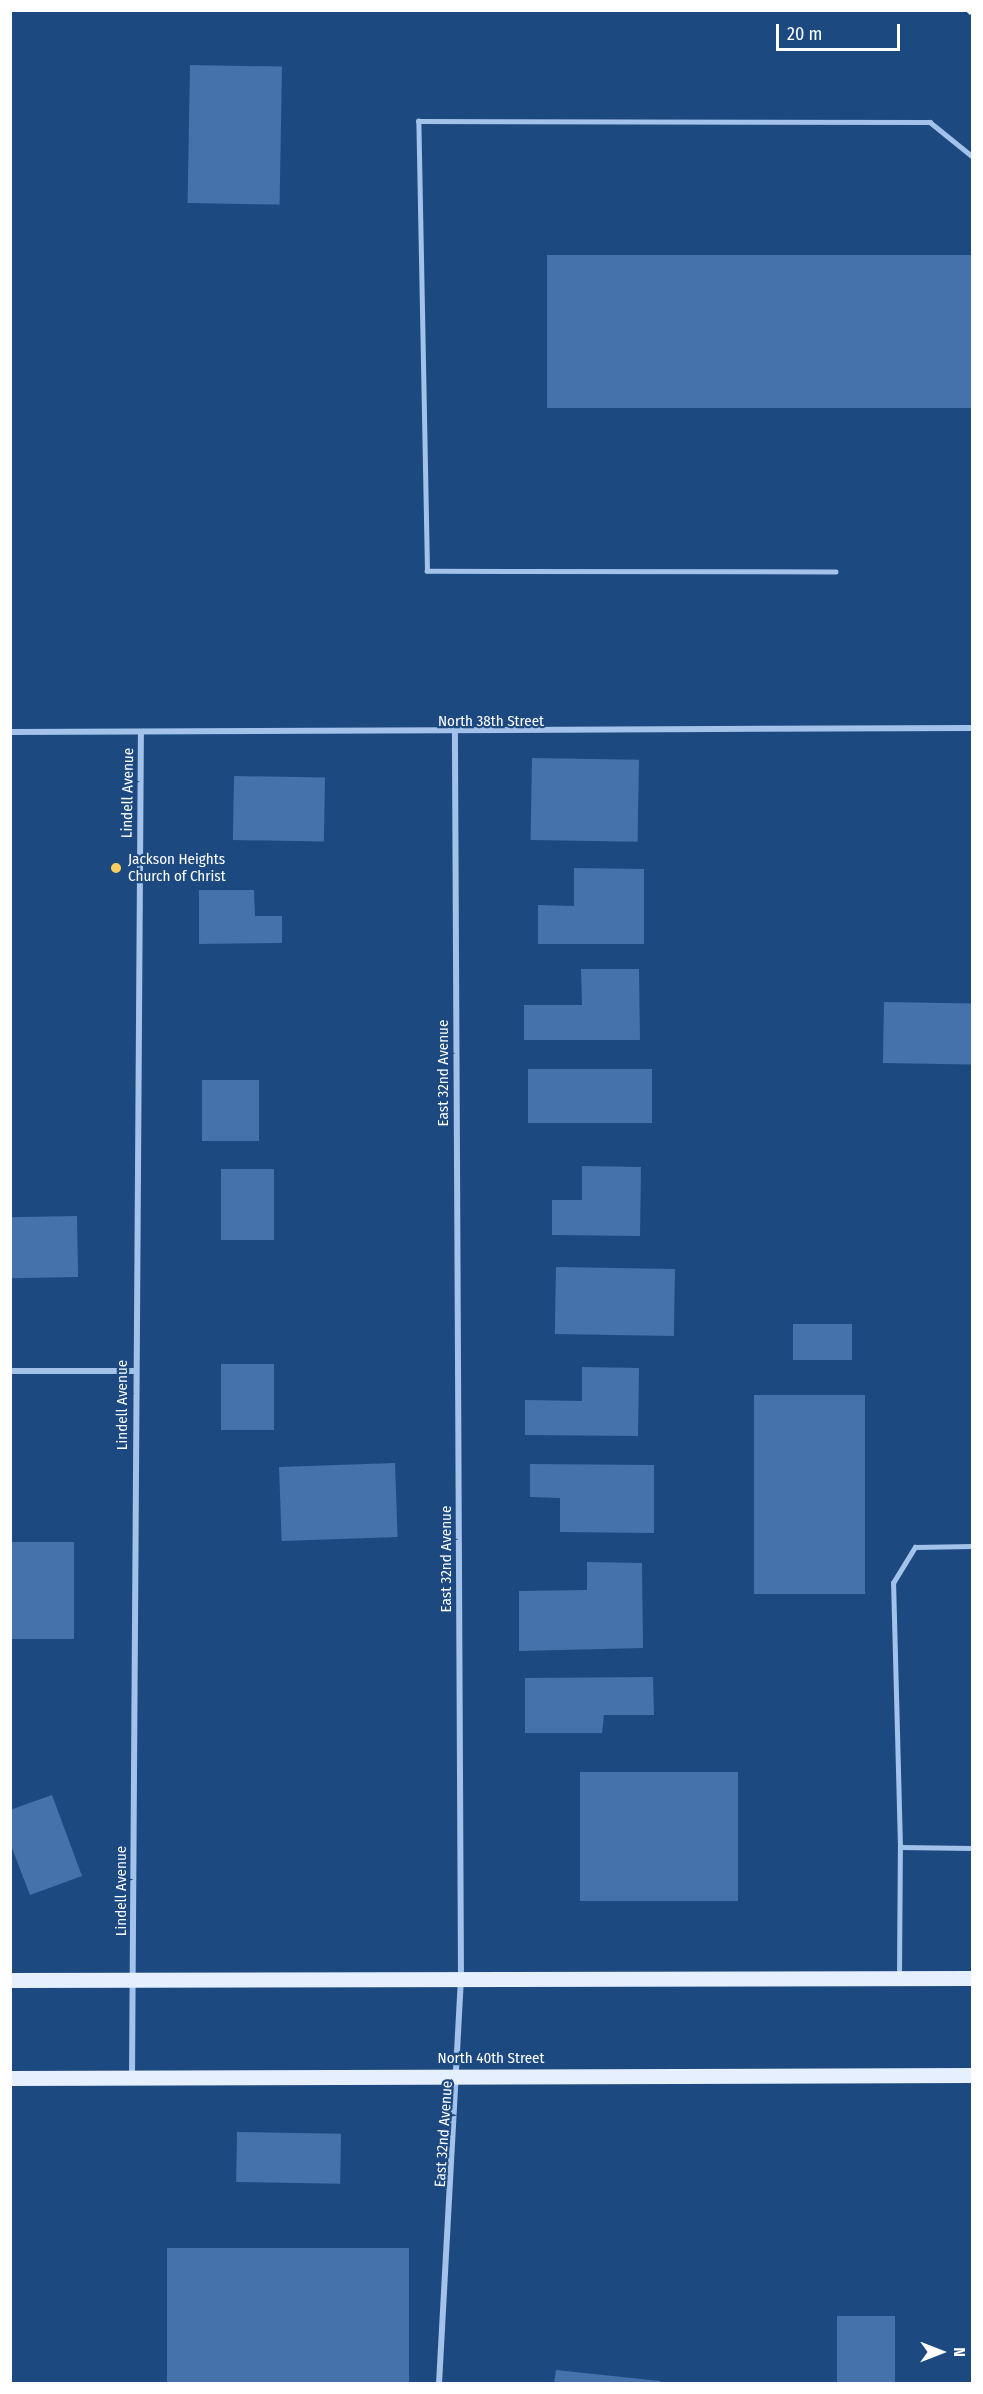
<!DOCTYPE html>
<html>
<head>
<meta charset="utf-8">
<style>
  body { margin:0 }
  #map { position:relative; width:983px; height:2394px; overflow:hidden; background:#1d4981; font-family:"Fira Sans Condensed",sans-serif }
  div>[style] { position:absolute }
  .building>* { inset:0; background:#4572ab; transform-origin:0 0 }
  .service>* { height:4.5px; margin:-2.25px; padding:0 2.25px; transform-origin:2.25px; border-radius:2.25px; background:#a2c2e9 }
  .minor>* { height:6px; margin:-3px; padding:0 3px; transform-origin:3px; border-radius:3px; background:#a2c2e9 }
  .primary>* { height:15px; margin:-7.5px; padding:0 7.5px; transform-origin:7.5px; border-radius:7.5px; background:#e6effe }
  .rail>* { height:4.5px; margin-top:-2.25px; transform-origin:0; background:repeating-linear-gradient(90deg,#fff 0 10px,transparent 0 14.5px) }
  .dots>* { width:16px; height:16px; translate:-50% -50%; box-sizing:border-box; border:3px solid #1d4981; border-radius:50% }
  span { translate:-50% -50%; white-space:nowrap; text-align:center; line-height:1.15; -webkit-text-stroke:4.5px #1d4981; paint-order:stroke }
  .street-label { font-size:15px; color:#fff }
  .poi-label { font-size:15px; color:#fff }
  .left { translate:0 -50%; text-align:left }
  .frame { position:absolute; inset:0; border:12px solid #fff; pointer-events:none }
  .north { position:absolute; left:911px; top:2322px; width:60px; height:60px; -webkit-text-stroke:4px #1d4981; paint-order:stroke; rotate:90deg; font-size:16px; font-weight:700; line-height:24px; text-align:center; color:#fff }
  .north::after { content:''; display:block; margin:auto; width:21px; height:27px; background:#fff; clip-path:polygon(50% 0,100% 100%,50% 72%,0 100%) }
  .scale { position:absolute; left:776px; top:24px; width:124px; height:27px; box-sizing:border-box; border:3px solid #fff; border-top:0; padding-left:8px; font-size:18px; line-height:21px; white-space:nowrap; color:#fff; -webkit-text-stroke:4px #1d4981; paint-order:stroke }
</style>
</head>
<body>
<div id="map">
  <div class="building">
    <div style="left:190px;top:65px;width:92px;height:138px;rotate:1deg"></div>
    <div style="left:972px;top:255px;width:153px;height:425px;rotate:90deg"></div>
    <div style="left:532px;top:758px;width:107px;height:82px;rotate:1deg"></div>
    <div style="left:234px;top:776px;width:91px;height:64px;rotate:1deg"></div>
    <div style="clip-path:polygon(574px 868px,644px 869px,644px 944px,538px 944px,538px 905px,574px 906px)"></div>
    <div style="clip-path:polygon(199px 890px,254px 890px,255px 916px,282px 916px,282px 943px,199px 944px)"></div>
    <div style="clip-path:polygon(581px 969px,639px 969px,640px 1040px,524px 1040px,524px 1005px,582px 1005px)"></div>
    <div style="left:884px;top:1002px;width:88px;height:61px;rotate:1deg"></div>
    <div style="left:652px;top:1069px;width:54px;height:124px;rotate:90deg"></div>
    <div style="left:202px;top:1080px;width:57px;height:61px"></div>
    <div style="clip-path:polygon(582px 1166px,641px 1167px,640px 1236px,552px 1235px,552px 1200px,582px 1200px)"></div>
    <div style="left:221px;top:1169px;width:53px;height:71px"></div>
    <div style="left:77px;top:1216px;width:61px;height:67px;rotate:89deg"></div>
    <div style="left:556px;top:1267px;width:119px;height:67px;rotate:1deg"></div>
    <div style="left:793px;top:1324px;width:59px;height:36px"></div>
    <div style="left:221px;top:1364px;width:53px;height:66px"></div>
    <div style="clip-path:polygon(582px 1367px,639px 1368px,638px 1436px,525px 1435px,525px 1400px,582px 1401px)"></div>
    <div style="left:754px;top:1395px;width:111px;height:199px"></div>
    <div style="left:395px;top:1463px;width:74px;height:116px;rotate:88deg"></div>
    <div style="clip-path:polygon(530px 1464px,654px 1465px,654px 1533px,560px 1532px,560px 1498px,530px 1497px)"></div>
    <div style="left:10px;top:1542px;width:64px;height:97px"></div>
    <div style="clip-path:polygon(587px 1562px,642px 1563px,643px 1648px,519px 1651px,519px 1591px,587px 1590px)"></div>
    <div style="clip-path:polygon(653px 1677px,654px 1715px,604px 1715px,602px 1733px,525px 1733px,525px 1678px)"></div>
    <div style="left:580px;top:1772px;width:158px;height:129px"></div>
    <div style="clip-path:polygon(52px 1795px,82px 1876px,30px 1895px,10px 1843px,10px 1810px)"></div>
    <div style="left:237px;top:2132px;width:104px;height:50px;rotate:1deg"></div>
    <div style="left:167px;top:2248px;width:242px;height:136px"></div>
    <div style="left:837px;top:2316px;width:58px;height:68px"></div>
    <div style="clip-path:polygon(556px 2370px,660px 2381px,660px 2384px,554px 2384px)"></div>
  </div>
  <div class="service">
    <div style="left:836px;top:572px;width:409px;rotate:-179.9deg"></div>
    <div style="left:427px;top:571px;width:450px;rotate:-91.1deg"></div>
    <div style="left:418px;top:121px;width:512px;rotate:0.11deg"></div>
    <div style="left:930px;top:122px;width:54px;rotate:39deg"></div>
    <div style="left:900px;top:1847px;width:264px;rotate:-91.5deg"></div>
    <div style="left:893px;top:1583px;width:42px;rotate:-58.6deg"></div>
    <div style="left:915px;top:1547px;width:57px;rotate:-1deg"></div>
    <div style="left:899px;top:1976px;width:129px;rotate:-89.6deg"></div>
    <div style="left:900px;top:1847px;width:72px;rotate:0.8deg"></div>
  </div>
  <div class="minor">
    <div style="left:10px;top:732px;width:962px;rotate:-0.24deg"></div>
    <div style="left:10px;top:1371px;width:125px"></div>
    <div style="left:132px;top:2076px;width:1344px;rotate:-89.62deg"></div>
    <div style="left:439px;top:2384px;width:406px;rotate:-86.9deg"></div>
    <div style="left:461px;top:1979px;width:1245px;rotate:-90.28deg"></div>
  </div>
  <div class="primary">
    <div style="left:10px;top:1980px;width:962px;rotate:-0.12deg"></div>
    <div style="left:10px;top:2078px;width:962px;rotate:-0.18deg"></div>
  </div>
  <div class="rail">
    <div style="left:969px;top:10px;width:4px;rotate:45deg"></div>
  </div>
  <div class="dots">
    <div style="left:116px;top:868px;background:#f9ce61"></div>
  </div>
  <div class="street-label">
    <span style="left:491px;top:722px">North 38th Street</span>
    <span style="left:128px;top:793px;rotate:-89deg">Lindell Avenue</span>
    <span style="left:444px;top:1073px;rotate:-90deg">East 32nd Avenue</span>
    <span style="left:123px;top:1405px;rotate:-90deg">Lindell Avenue</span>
    <span style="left:447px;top:1559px;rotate:-90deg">East 32nd Avenue</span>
    <span style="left:122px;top:1891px;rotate:-90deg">Lindell Avenue</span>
    <span style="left:491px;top:2059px">North 40th Street</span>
    <span style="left:444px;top:2134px;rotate:-86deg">East 32nd Avenue</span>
  </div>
  <div class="poi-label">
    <span class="left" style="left:128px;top:868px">Jackson Heights<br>Church of Christ</span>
  </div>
  <div class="frame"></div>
  <div class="north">N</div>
  <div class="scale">20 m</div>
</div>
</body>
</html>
